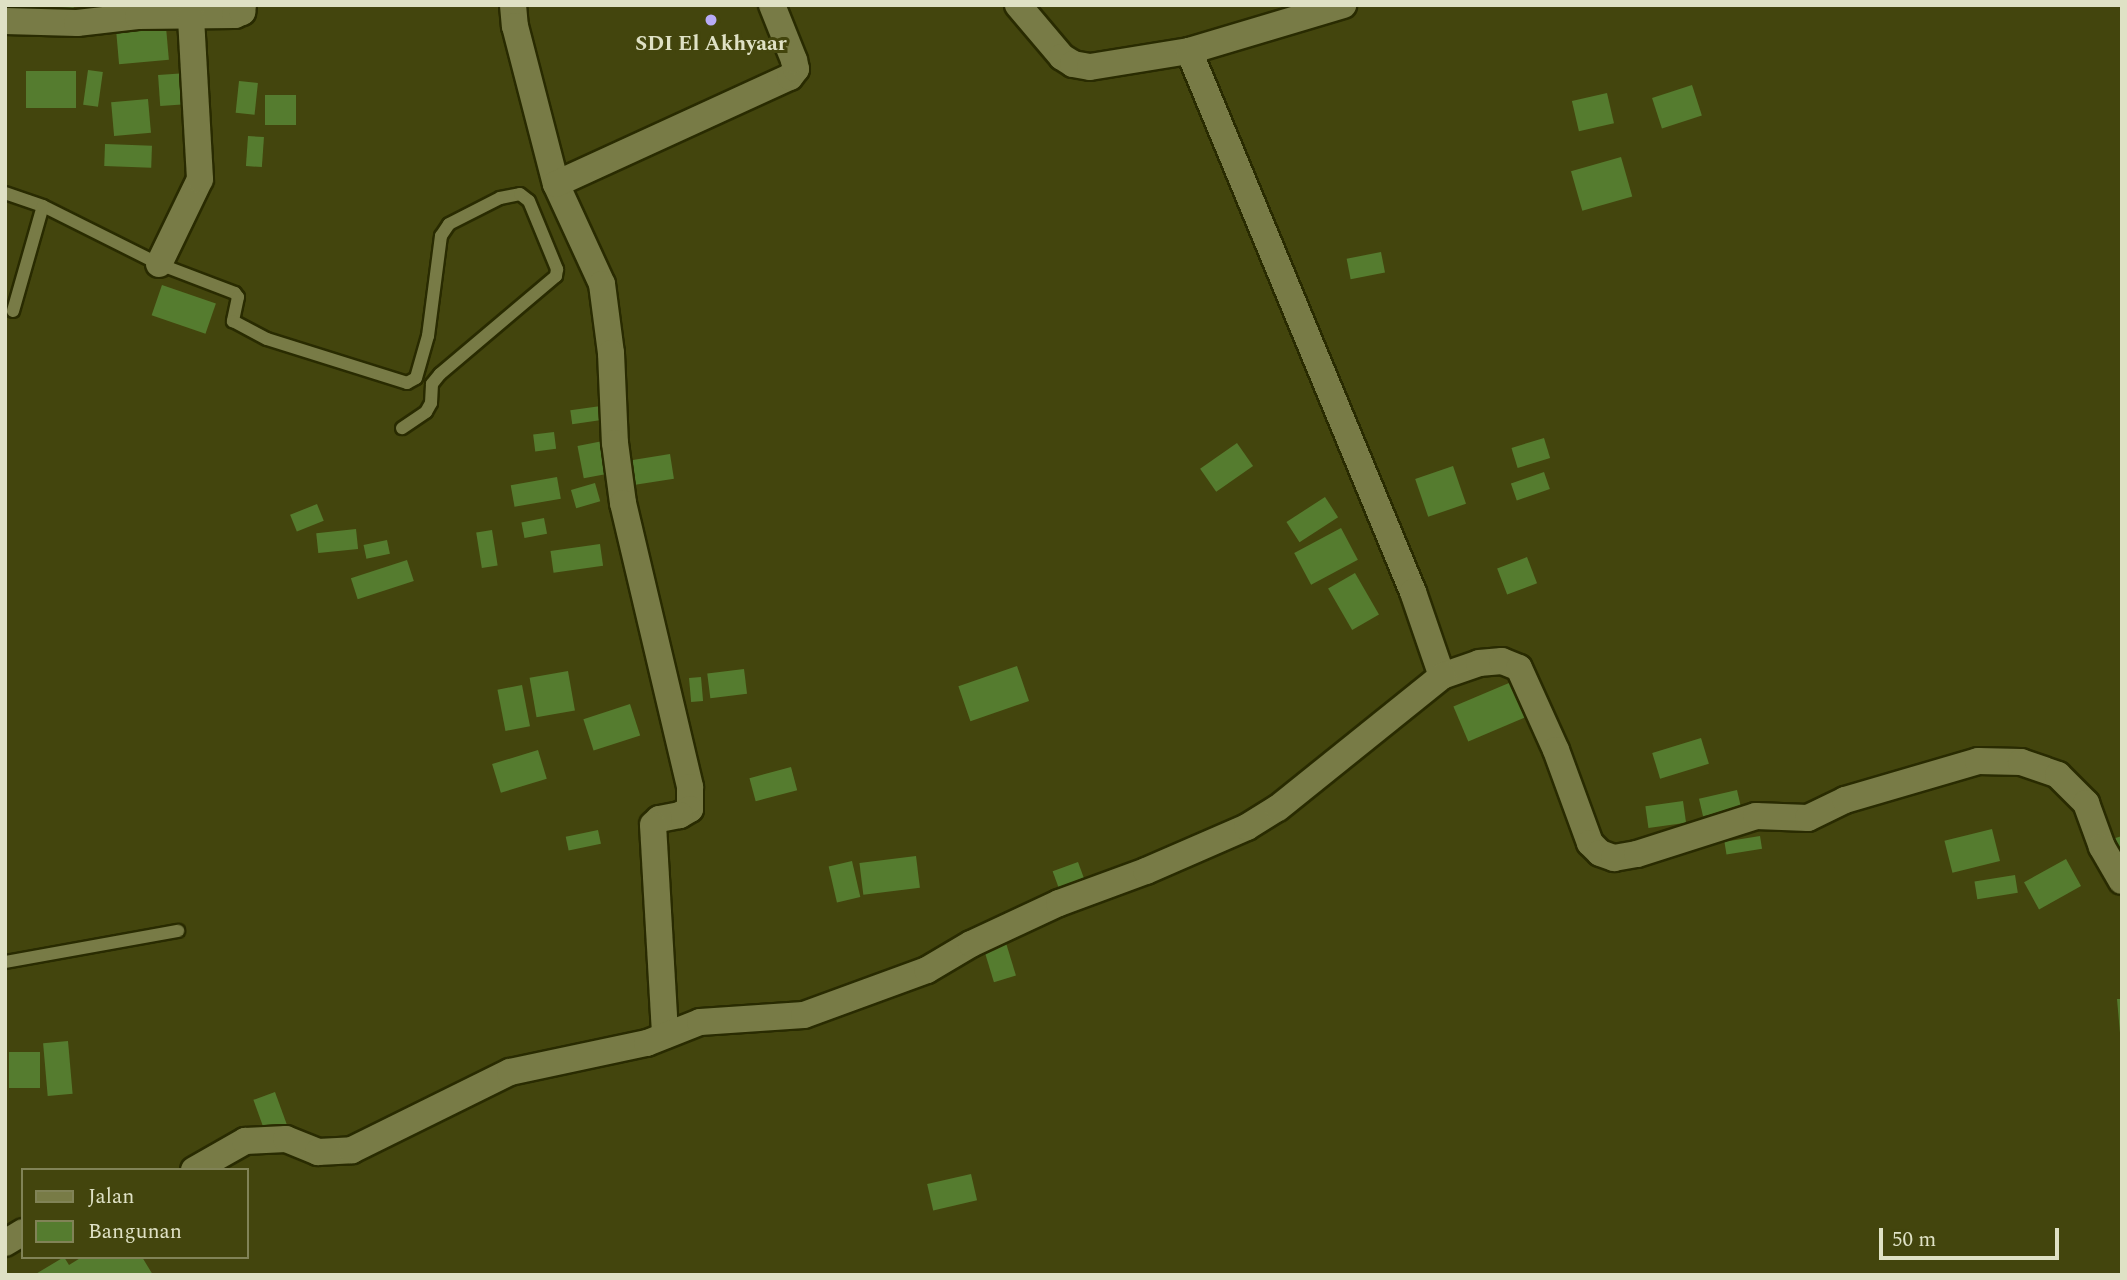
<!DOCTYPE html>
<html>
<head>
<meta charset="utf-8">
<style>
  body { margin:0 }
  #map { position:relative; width:2127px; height:1280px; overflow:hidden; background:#43450d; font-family:Spectral,serif }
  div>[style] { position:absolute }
  .building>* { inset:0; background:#557c2f; transform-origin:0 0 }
  .roads { filter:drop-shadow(2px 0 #292b01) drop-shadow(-2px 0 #292b01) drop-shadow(0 2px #292b01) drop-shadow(0 -2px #292b01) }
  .lane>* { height:12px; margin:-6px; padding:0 6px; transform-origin:6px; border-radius:6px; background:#787b46 }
  .street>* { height:26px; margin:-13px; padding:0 13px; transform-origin:13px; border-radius:13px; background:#787b46 }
  .dots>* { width:19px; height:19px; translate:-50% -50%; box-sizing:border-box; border:4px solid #43450d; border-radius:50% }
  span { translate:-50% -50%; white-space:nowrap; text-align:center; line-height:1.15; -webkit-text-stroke:6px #43450d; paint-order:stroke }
  .poi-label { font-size:21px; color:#dfe1c5; font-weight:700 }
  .frame { position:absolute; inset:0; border:7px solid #dfe1c5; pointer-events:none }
  .legend { position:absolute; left:21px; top:1168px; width:228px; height:91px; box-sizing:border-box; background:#43450d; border:2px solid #818357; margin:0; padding:9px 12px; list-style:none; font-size:21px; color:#dfe1c5 }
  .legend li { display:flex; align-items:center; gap:14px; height:35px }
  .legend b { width:35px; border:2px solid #818357 }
  .scale { position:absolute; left:1879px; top:1228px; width:180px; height:32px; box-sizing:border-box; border:4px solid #dfe1c5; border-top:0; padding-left:9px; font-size:21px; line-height:24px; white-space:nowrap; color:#dfe1c5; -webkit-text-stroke:5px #43450d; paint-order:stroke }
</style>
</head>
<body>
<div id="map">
  <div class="building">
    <div style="clip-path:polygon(24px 5px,74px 5px,72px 18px,23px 10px)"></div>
    <div style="left:166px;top:27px;width:33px;height:50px;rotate:85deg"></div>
    <div style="left:88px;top:70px;width:15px;height:35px;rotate:8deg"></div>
    <div style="left:26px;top:71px;width:50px;height:37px"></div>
    <div style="left:187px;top:73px;width:31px;height:29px;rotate:86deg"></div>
    <div style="left:239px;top:81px;width:19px;height:32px;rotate:6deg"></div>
    <div style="left:1692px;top:85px;width:32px;height:42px;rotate:72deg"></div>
    <div style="left:1607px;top:93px;width:31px;height:36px;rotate:77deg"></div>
    <div style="left:265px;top:95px;width:31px;height:30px"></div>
    <div style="left:148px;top:99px;width:34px;height:37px;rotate:85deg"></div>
    <div style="left:248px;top:136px;width:16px;height:30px;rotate:4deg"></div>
    <div style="left:105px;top:144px;width:47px;height:22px;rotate:2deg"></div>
    <div style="left:1621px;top:157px;width:41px;height:52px;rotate:74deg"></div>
    <div style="left:1381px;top:252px;width:21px;height:35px;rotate:79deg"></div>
    <div style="left:162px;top:285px;width:57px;height:32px;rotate:19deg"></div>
    <div style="left:601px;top:406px;width:14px;height:31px;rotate:82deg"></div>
    <div style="left:554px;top:432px;width:17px;height:21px;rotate:83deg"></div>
    <div style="left:1544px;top:438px;width:21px;height:34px;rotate:73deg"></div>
    <div style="left:603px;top:441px;width:33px;height:26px;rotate:79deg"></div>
    <div style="left:1237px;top:443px;width:28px;height:45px;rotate:55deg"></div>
    <div style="left:670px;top:454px;width:25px;height:44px;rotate:81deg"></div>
    <div style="left:1453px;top:466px;width:40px;height:40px;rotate:71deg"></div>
    <div style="left:1544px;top:472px;width:18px;height:35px;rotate:71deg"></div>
    <div style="left:557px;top:477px;width:22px;height:47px;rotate:80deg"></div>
    <div style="left:595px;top:483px;width:19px;height:25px;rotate:74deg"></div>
    <div style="left:1325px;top:497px;width:24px;height:46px;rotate:57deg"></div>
    <div style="left:317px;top:504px;width:18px;height:29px;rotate:68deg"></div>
    <div style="left:544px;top:518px;width:16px;height:23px;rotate:79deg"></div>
    <div style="left:1341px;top:528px;width:36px;height:53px;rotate:62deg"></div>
    <div style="left:356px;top:529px;width:20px;height:40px;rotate:84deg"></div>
    <div style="left:492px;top:530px;width:36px;height:16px;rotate:81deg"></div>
    <div style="left:387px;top:540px;width:14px;height:24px;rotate:78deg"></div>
    <div style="left:600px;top:544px;width:22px;height:50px;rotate:82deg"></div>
    <div style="left:1527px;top:557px;width:28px;height:32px;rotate:69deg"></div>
    <div style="left:407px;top:560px;width:22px;height:59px;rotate:72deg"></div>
    <div style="left:1355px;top:573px;width:48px;height:31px;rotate:60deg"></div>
    <div style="left:1017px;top:666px;width:37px;height:62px;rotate:71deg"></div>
    <div style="left:744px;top:669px;width:25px;height:37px;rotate:83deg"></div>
    <div style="left:568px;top:671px;width:40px;height:39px;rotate:80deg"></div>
    <div style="left:701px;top:677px;width:24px;height:12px;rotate:85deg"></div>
    <div style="left:1516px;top:680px;width:38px;height:68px;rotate:67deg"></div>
    <div style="left:522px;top:685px;width:42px;height:25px;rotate:79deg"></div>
    <div style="left:630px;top:704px;width:33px;height:49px;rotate:72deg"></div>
    <div style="left:1701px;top:738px;width:27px;height:51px;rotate:73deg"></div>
    <div style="left:538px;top:750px;width:30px;height:48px;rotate:73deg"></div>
    <div style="left:791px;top:767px;width:24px;height:43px;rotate:75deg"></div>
    <div style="left:1737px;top:790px;width:18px;height:39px;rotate:77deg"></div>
    <div style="left:1683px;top:801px;width:22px;height:38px;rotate:82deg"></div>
    <div style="left:1992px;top:829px;width:33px;height:49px;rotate:76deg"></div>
    <div style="left:598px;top:830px;width:14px;height:33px;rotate:78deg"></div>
    <div style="left:1760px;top:836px;width:13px;height:36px;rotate:81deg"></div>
    <div style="clip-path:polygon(2122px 836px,2122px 867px,2109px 840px)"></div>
    <div style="left:916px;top:856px;width:32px;height:57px;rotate:83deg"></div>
    <div style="left:2066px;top:859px;width:31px;height:48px;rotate:61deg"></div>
    <div style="left:852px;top:861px;width:37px;height:24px;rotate:77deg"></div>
    <div style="left:1078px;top:862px;width:27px;height:27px;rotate:70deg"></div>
    <div style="left:2015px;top:875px;width:18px;height:41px;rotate:81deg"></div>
    <div style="left:1006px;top:943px;width:34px;height:23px;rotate:73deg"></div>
    <div style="clip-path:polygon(2117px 999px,2122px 999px,2122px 1033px,2120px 1033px)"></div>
    <div style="left:68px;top:1041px;width:53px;height:25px;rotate:85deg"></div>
    <div style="left:9px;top:1052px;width:31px;height:36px"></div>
    <div style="left:275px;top:1092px;width:37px;height:23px;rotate:70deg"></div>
    <div style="left:971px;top:1174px;width:27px;height:45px;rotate:77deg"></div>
    <div style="clip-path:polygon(64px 1257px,69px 1265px,82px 1257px,142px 1257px,153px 1275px,34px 1275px)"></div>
  </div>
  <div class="roads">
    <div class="lane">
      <div style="left:5px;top:193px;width:40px;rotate:18.9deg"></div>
      <div style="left:43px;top:206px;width:130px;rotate:26.6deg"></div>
      <div style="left:159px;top:264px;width:81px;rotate:20.9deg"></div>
      <div style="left:235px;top:293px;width:5px;rotate:53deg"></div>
      <div style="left:238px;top:297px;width:25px;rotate:102deg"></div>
      <div style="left:233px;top:321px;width:38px;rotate:28deg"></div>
      <div style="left:267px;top:339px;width:147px;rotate:17.4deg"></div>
      <div style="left:407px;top:383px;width:10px;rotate:-29deg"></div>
      <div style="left:416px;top:378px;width:44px;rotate:-74.1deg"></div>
      <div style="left:428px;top:336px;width:101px;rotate:-82.6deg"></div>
      <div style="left:441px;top:236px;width:14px;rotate:-56deg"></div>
      <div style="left:449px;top:224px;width:57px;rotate:-27deg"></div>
      <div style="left:500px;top:198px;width:20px;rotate:-11deg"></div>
      <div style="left:520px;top:194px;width:11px;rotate:38deg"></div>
      <div style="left:529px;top:201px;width:74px;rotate:67.6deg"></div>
      <div style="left:557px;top:269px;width:7px;rotate:98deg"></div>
      <div style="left:556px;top:276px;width:152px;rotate:139.8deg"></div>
      <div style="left:440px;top:374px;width:13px;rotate:129deg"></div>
      <div style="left:432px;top:384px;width:19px;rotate:93deg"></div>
      <div style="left:431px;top:403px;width:10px;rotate:119deg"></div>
      <div style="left:426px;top:412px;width:29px;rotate:146deg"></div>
      <div style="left:13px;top:311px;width:109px;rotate:-74.1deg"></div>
      <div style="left:5px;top:962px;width:176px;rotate:-10.2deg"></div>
    </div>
    <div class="street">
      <div style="left:513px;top:5px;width:21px;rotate:85deg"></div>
      <div style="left:515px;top:26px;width:163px;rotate:75.5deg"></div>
      <div style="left:556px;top:184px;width:110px;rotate:65.3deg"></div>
      <div style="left:602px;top:284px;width:70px;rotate:82.6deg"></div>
      <div style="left:611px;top:353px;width:90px;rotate:87.5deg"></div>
      <div style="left:615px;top:443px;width:61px;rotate:82.4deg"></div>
      <div style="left:623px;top:503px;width:292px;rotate:76.7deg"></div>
      <div style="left:690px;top:787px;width:22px;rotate:90deg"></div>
      <div style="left:690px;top:809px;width:12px;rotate:149deg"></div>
      <div style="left:680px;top:815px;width:21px;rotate:169deg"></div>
      <div style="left:659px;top:819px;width:8px;rotate:135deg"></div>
      <div style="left:653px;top:825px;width:210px;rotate:86.7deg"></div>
      <div style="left:1018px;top:5px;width:68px;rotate:49.8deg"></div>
      <div style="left:1062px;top:57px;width:13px;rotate:32deg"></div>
      <div style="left:1073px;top:64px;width:17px;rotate:10deg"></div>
      <div style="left:1090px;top:67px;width:100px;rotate:-9.2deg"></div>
      <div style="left:1189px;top:51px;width:161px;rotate:-16.6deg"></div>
      <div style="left:5px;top:21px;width:72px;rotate:1.6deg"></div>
      <div style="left:77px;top:23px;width:61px;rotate:-6.5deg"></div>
      <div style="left:138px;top:16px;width:97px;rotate:-0.6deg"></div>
      <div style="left:235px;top:15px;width:8px;rotate:-23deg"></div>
      <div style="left:242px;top:12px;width:7px;rotate:-82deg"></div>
      <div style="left:1189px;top:51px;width:586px;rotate:67.51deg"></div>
      <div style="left:1413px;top:592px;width:89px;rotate:71deg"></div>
      <div style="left:1442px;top:676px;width:39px;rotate:-19deg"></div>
      <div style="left:1479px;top:663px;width:23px;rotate:-5deg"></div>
      <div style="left:1502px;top:661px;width:18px;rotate:22deg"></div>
      <div style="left:1519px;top:668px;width:90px;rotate:65.7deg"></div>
      <div style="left:1556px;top:750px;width:99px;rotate:69.9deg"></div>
      <div style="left:1590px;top:843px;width:14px;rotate:45deg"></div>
      <div style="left:1600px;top:853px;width:15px;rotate:20deg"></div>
      <div style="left:1614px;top:858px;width:23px;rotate:-10deg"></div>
      <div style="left:1637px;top:854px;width:125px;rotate:-17.7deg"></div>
      <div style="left:1756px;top:816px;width:52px;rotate:2.2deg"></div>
      <div style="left:1808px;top:818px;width:41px;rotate:-25.9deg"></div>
      <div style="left:1845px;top:800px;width:139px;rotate:-16.3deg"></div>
      <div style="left:1978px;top:761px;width:43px;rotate:1.3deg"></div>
      <div style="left:2021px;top:762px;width:39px;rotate:19deg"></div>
      <div style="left:2058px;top:775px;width:40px;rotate:45deg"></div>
      <div style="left:2086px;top:803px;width:47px;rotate:70deg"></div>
      <div style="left:2102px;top:847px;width:39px;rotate:60deg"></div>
      <div style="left:556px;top:184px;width:257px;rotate:-24.6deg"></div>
      <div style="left:790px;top:77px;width:10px;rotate:-53deg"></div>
      <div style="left:796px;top:69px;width:9px;rotate:-103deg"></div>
      <div style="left:794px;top:60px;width:59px;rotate:-111.8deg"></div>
      <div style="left:159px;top:264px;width:94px;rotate:-64.2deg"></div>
      <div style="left:200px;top:179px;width:162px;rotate:-93.2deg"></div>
      <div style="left:194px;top:1170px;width:59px;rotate:-29.6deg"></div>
      <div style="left:245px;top:1141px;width:41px;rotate:-2.8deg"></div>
      <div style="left:286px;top:1139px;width:35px;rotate:22deg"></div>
      <div style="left:318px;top:1152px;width:34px;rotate:-3deg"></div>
      <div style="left:352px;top:1150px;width:176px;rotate:-26.3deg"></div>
      <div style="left:510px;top:1072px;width:140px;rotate:-12deg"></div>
      <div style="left:647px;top:1043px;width:57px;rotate:-21.6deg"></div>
      <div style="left:700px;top:1022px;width:104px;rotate:-3.9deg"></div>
      <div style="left:804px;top:1015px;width:131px;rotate:-20.1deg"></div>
      <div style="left:927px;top:970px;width:51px;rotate:-30.6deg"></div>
      <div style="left:971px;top:944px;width:97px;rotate:-25deg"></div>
      <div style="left:1059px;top:903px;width:93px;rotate:-20.2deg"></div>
      <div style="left:1146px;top:871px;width:110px;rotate:-23.5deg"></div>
      <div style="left:1247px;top:827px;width:36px;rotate:-32deg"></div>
      <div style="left:1278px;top:808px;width:211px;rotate:-38.8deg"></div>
      <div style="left:5px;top:1243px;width:21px;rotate:-31deg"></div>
    </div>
  </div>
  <div class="dots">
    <div style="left:711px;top:20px;background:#b8abf7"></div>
  </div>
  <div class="poi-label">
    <span style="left:711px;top:44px">SDI El Akhyaar</span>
  </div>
  <div class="frame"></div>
  <ul class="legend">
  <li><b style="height:9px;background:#787b46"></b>Jalan</li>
  <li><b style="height:19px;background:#557c2f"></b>Bangunan</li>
  </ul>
  <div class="scale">50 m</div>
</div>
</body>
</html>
